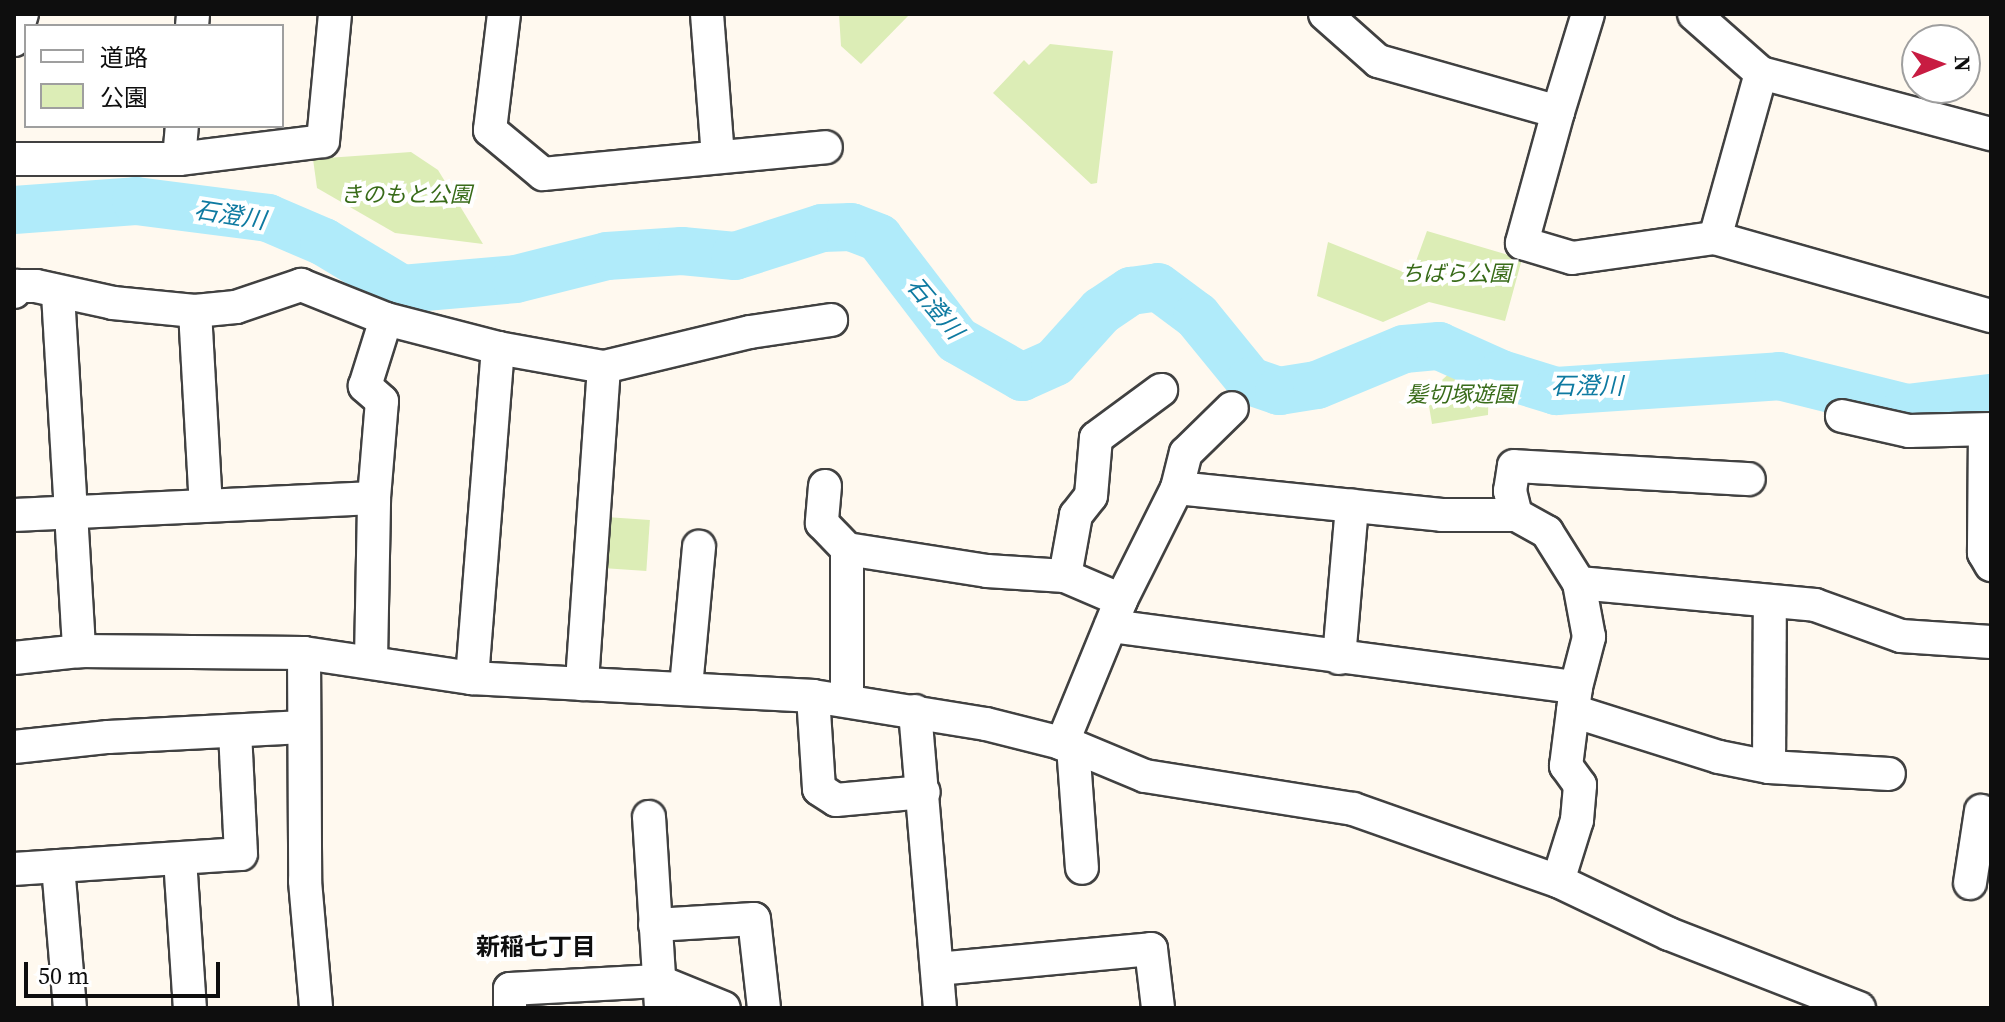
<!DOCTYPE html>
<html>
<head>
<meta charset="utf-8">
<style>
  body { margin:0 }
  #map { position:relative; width:2005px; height:1022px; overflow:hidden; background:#fff9ef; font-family:"Source Serif 4","Noto Sans JP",serif }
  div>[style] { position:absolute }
  .green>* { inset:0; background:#dcedb6; transform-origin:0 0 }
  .river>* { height:48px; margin:-24px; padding:0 24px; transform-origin:24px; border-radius:24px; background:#b0ebfa }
  .roads { filter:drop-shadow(2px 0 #414141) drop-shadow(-2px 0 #414141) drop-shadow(0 2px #414141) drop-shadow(0 -2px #414141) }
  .street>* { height:32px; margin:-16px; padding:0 16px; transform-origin:16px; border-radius:16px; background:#fff }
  span { translate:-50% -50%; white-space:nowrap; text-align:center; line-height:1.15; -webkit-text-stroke:8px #fff; paint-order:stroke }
  .park-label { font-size:22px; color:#386b19; font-style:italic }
  .water-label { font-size:24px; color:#0e7aa1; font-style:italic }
  .neighbourhood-label { font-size:24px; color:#0e0e0e; font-weight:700 }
  .frame { position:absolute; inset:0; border:16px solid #0e0e0e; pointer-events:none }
  .legend { position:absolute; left:24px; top:24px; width:260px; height:104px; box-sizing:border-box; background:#fff; border:2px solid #9f9f9f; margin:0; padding:10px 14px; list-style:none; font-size:24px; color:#0e0e0e }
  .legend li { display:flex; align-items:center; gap:16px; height:40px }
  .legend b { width:40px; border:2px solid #9f9f9f }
  .north { position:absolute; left:1901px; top:24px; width:80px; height:80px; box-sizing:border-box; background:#fff; border:2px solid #9f9f9f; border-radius:50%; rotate:89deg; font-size:22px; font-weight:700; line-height:32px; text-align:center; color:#0e0e0e }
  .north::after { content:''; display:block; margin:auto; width:28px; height:36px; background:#c81c42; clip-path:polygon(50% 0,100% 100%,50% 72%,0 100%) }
  .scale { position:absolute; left:24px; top:962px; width:196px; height:36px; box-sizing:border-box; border:4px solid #0e0e0e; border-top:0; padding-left:10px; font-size:24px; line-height:28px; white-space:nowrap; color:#0e0e0e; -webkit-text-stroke:6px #fff; paint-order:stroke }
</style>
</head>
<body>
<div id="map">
  <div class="green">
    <div style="clip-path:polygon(839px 14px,910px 14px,861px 64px,841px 46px)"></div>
    <div style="clip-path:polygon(1050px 44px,1113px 51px,1097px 183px,1091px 184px,993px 93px,1024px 60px,1029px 65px)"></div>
    <div style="clip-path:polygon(411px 152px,438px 170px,483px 244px,395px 233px,317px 188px,313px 159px)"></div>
    <div style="clip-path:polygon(1427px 231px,1522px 259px,1505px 321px,1429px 302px,1383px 322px,1317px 296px,1328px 242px,1411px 275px)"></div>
    <div style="clip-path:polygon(1455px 368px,1489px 378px,1488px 415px,1432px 424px,1427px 394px)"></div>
    <div style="left:606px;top:517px;width:44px;height:51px;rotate:4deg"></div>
  </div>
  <div class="river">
    <div style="left:14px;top:210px;width:122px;rotate:-4.2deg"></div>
    <div style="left:136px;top:201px;width:133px;rotate:7.3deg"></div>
    <div style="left:268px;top:218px;width:61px;rotate:23.2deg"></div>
    <div style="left:324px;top:242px;width:91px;rotate:31.1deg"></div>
    <div style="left:402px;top:289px;width:114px;rotate:-5deg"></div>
    <div style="left:516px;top:279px;width:94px;rotate:-14.2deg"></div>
    <div style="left:607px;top:256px;width:75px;rotate:-3.8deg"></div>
    <div style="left:682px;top:251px;width:53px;rotate:5.4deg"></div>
    <div style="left:735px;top:256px;width:91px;rotate:-17.8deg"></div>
    <div style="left:822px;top:228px;width:29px;rotate:-2deg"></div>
    <div style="left:851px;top:227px;width:30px;rotate:21deg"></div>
    <div style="left:879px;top:238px;width:128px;rotate:52.6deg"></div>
    <div style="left:957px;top:340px;width:75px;rotate:29.6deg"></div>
    <div style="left:1022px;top:377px;width:36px;rotate:-24deg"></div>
    <div style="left:1055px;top:362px;width:69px;rotate:-48deg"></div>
    <div style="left:1101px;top:311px;width:36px;rotate:-34deg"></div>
    <div style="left:1131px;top:291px;width:27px;rotate:-8deg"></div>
    <div style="left:1158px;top:287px;width:49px;rotate:36.6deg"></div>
    <div style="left:1197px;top:316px;width:84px;rotate:50.8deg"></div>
    <div style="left:1250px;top:381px;width:31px;rotate:19deg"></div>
    <div style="left:1279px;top:391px;width:38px;rotate:-9deg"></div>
    <div style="left:1317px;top:385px;width:94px;rotate:-22.5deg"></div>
    <div style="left:1404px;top:349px;width:35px;rotate:-5deg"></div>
    <div style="left:1439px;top:346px;width:68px;rotate:24.3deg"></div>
    <div style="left:1501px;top:374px;width:58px;rotate:17.2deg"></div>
    <div style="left:1556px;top:391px;width:224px;rotate:-3.8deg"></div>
    <div style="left:1779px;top:376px;width:132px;rotate:14deg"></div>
    <div style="left:1907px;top:408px;width:85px;rotate:-6.8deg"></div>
  </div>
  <div class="roads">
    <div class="street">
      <div style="left:504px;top:14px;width:117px;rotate:96.9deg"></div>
      <div style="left:490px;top:130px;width:69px;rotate:39.7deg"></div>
      <div style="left:543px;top:174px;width:284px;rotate:-5.4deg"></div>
      <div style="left:707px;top:14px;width:143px;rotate:85.6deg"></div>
      <div style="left:1325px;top:14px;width:71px;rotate:41.6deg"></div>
      <div style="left:1378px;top:61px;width:187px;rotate:15.8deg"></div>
      <div style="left:1558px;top:112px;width:136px;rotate:105.4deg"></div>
      <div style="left:1522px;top:243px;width:52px;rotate:16.7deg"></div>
      <div style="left:1572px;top:258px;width:144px;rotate:-8deg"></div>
      <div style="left:1715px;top:238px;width:287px;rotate:15.8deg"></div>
      <div style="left:1694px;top:14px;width:89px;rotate:41.4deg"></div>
      <div style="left:1761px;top:73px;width:238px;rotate:14.9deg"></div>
      <div style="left:192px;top:26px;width:12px;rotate:-85deg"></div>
      <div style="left:14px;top:40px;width:27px;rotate:-73deg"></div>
      <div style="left:1558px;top:112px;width:102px;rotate:-73deg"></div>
      <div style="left:14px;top:159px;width:165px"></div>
      <div style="left:179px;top:159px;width:145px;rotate:-7.1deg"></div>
      <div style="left:323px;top:141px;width:128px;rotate:-84.6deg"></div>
      <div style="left:179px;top:159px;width:33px;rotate:-85deg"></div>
      <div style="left:1715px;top:238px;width:171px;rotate:-74.4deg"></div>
      <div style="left:14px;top:292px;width:7px;rotate:-63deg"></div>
      <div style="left:17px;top:286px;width:19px"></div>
      <div style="left:36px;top:286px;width:79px;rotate:12.4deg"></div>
      <div style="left:113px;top:303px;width:82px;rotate:5.6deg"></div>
      <div style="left:195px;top:311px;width:41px;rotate:-5.6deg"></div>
      <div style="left:236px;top:307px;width:69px;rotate:-18.7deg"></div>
      <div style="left:301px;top:285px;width:92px;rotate:21.8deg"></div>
      <div style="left:58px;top:294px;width:358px;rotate:86.6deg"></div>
      <div style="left:195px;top:311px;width:195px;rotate:86.8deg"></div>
      <div style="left:604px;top:367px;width:150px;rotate:-13.5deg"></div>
      <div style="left:750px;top:332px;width:82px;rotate:-8.4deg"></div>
      <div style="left:1842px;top:416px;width:69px;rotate:12.6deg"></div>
      <div style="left:1909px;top:431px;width:82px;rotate:-1.4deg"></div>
      <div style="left:1985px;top:430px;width:123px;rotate:90.5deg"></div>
      <div style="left:1984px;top:553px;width:14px;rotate:60deg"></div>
      <div style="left:825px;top:486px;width:37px;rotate:95deg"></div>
      <div style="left:822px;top:523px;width:36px;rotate:46deg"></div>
      <div style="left:847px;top:549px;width:142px;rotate:8.9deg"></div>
      <div style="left:987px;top:571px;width:78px;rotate:3.7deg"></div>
      <div style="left:1065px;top:576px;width:61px;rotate:23.2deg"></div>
      <div style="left:1177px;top:488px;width:36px;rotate:-76deg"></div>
      <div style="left:1186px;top:453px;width:64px;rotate:-44.4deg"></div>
      <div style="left:14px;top:515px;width:360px;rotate:-2.7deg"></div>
      <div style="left:847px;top:549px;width:152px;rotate:90deg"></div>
      <div style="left:1065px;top:576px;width:62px;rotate:-79.8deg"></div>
      <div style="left:1076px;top:515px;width:24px;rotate:-52deg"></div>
      <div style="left:1091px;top:496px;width:58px;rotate:-85.1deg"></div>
      <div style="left:1096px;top:438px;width:81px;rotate:-36.4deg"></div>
      <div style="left:1579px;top:583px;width:237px;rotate:5.3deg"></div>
      <div style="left:1815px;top:605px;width:91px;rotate:19.8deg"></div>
      <div style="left:1901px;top:636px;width:90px;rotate:3.8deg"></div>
      <div style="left:1111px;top:626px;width:469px;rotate:7.5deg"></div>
      <div style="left:304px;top:653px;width:228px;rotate:89.7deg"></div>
      <div style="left:305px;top:881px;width:127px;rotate:85deg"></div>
      <div style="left:14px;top:658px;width:65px;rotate:-6.1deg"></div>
      <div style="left:79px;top:651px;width:225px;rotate:0.5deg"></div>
      <div style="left:304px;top:653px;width:170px;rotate:8.5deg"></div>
      <div style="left:472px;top:678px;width:341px;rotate:3deg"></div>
      <div style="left:813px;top:696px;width:175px;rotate:9.2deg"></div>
      <div style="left:986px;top:724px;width:90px;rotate:14.2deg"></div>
      <div style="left:1073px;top:746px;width:78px;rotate:22.6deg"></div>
      <div style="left:1145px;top:776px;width:211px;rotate:9deg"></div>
      <div style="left:1353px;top:809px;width:217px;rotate:19.4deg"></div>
      <div style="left:1558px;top:881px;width:123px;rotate:25.5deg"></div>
      <div style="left:1669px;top:934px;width:204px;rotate:21.3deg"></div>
      <div style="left:1339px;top:658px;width:153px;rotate:-85.1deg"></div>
      <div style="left:371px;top:660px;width:162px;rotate:-88.9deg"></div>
      <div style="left:374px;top:498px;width:97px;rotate:-85.3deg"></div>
      <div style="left:382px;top:401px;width:23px;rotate:-139deg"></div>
      <div style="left:365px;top:386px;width:70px;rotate:-72.6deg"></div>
      <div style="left:386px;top:319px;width:116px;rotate:14.5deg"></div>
      <div style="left:498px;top:348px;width:108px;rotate:10.2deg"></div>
      <div style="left:604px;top:367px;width:318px;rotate:94deg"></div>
      <div style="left:472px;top:678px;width:331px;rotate:-85.5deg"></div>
      <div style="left:686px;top:687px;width:141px;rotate:-84.7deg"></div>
      <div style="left:813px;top:696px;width:93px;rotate:86.3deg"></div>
      <div style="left:819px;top:789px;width:20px;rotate:33deg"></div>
      <div style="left:836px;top:800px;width:88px;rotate:-5.2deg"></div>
      <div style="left:915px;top:711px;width:298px;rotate:85.2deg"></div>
      <div style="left:1573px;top:711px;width:153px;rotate:17.5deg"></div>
      <div style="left:1719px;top:757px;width:51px;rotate:11.3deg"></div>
      <div style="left:1769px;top:767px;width:120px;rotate:3.3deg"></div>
      <div style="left:1062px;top:744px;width:156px;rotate:-67.7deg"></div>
      <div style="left:1121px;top:600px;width:125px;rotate:-63.4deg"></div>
      <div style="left:1177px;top:488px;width:266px;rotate:5.8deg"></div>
      <div style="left:1442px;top:515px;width:74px"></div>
      <div style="left:1073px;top:746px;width:122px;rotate:85.8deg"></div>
      <div style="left:14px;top:747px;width:95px;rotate:-6.1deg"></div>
      <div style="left:108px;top:737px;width:196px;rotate:-2.9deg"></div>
      <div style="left:1769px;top:767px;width:165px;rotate:-89.7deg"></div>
      <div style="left:649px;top:817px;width:191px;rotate:86.4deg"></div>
      <div style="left:180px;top:859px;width:149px;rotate:86.2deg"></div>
      <div style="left:58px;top:866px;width:143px;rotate:85.2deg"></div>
      <div style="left:14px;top:869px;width:227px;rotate:-3.8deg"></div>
      <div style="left:241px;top:854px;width:123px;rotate:-92.8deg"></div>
      <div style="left:1558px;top:881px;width:64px;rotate:-72.7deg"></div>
      <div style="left:1577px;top:820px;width:35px;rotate:-85deg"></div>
      <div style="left:1580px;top:785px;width:24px;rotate:-126deg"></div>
      <div style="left:1566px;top:766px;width:80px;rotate:-82.8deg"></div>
      <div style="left:1576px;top:687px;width:52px;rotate:-75.4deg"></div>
      <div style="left:1589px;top:637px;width:55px;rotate:-100.5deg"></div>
      <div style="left:1579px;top:583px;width:60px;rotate:-122.1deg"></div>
      <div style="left:1547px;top:532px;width:35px;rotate:-151deg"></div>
      <div style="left:1516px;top:515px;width:25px;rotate:-104deg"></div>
      <div style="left:1510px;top:491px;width:25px;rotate:-81deg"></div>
      <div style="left:1514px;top:466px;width:235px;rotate:3.2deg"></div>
      <div style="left:1970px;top:883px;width:73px;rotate:-81.3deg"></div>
      <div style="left:655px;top:925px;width:99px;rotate:-3.5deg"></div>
      <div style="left:754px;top:919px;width:90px;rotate:83.6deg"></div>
      <div style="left:937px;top:969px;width:215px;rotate:-5.3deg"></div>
      <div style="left:1151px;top:949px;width:59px;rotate:83.2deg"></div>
      <div style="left:510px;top:1008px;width:19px;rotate:-90deg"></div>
      <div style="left:510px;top:989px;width:148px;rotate:-3.1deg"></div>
      <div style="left:658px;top:981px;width:71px;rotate:22.2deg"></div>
    </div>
  </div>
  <div class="park-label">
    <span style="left:406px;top:195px">きのもと公園</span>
    <span style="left:1456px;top:274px">ちばら公園</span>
    <span style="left:1461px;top:395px">髪切塚遊園</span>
  </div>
  <div class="water-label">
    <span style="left:230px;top:215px;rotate:9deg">石澄川</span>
    <span style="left:935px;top:308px;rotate:50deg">石澄川</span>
    <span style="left:1587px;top:386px">石澄川</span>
  </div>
  <div class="neighbourhood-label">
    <span style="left:536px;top:947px">新稲七丁目</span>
  </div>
  <div class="frame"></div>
  <ul class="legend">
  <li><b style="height:10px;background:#fff"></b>道路</li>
  <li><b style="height:22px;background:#dcedb6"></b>公園</li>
  </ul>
  <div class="north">N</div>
  <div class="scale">50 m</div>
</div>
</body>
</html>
